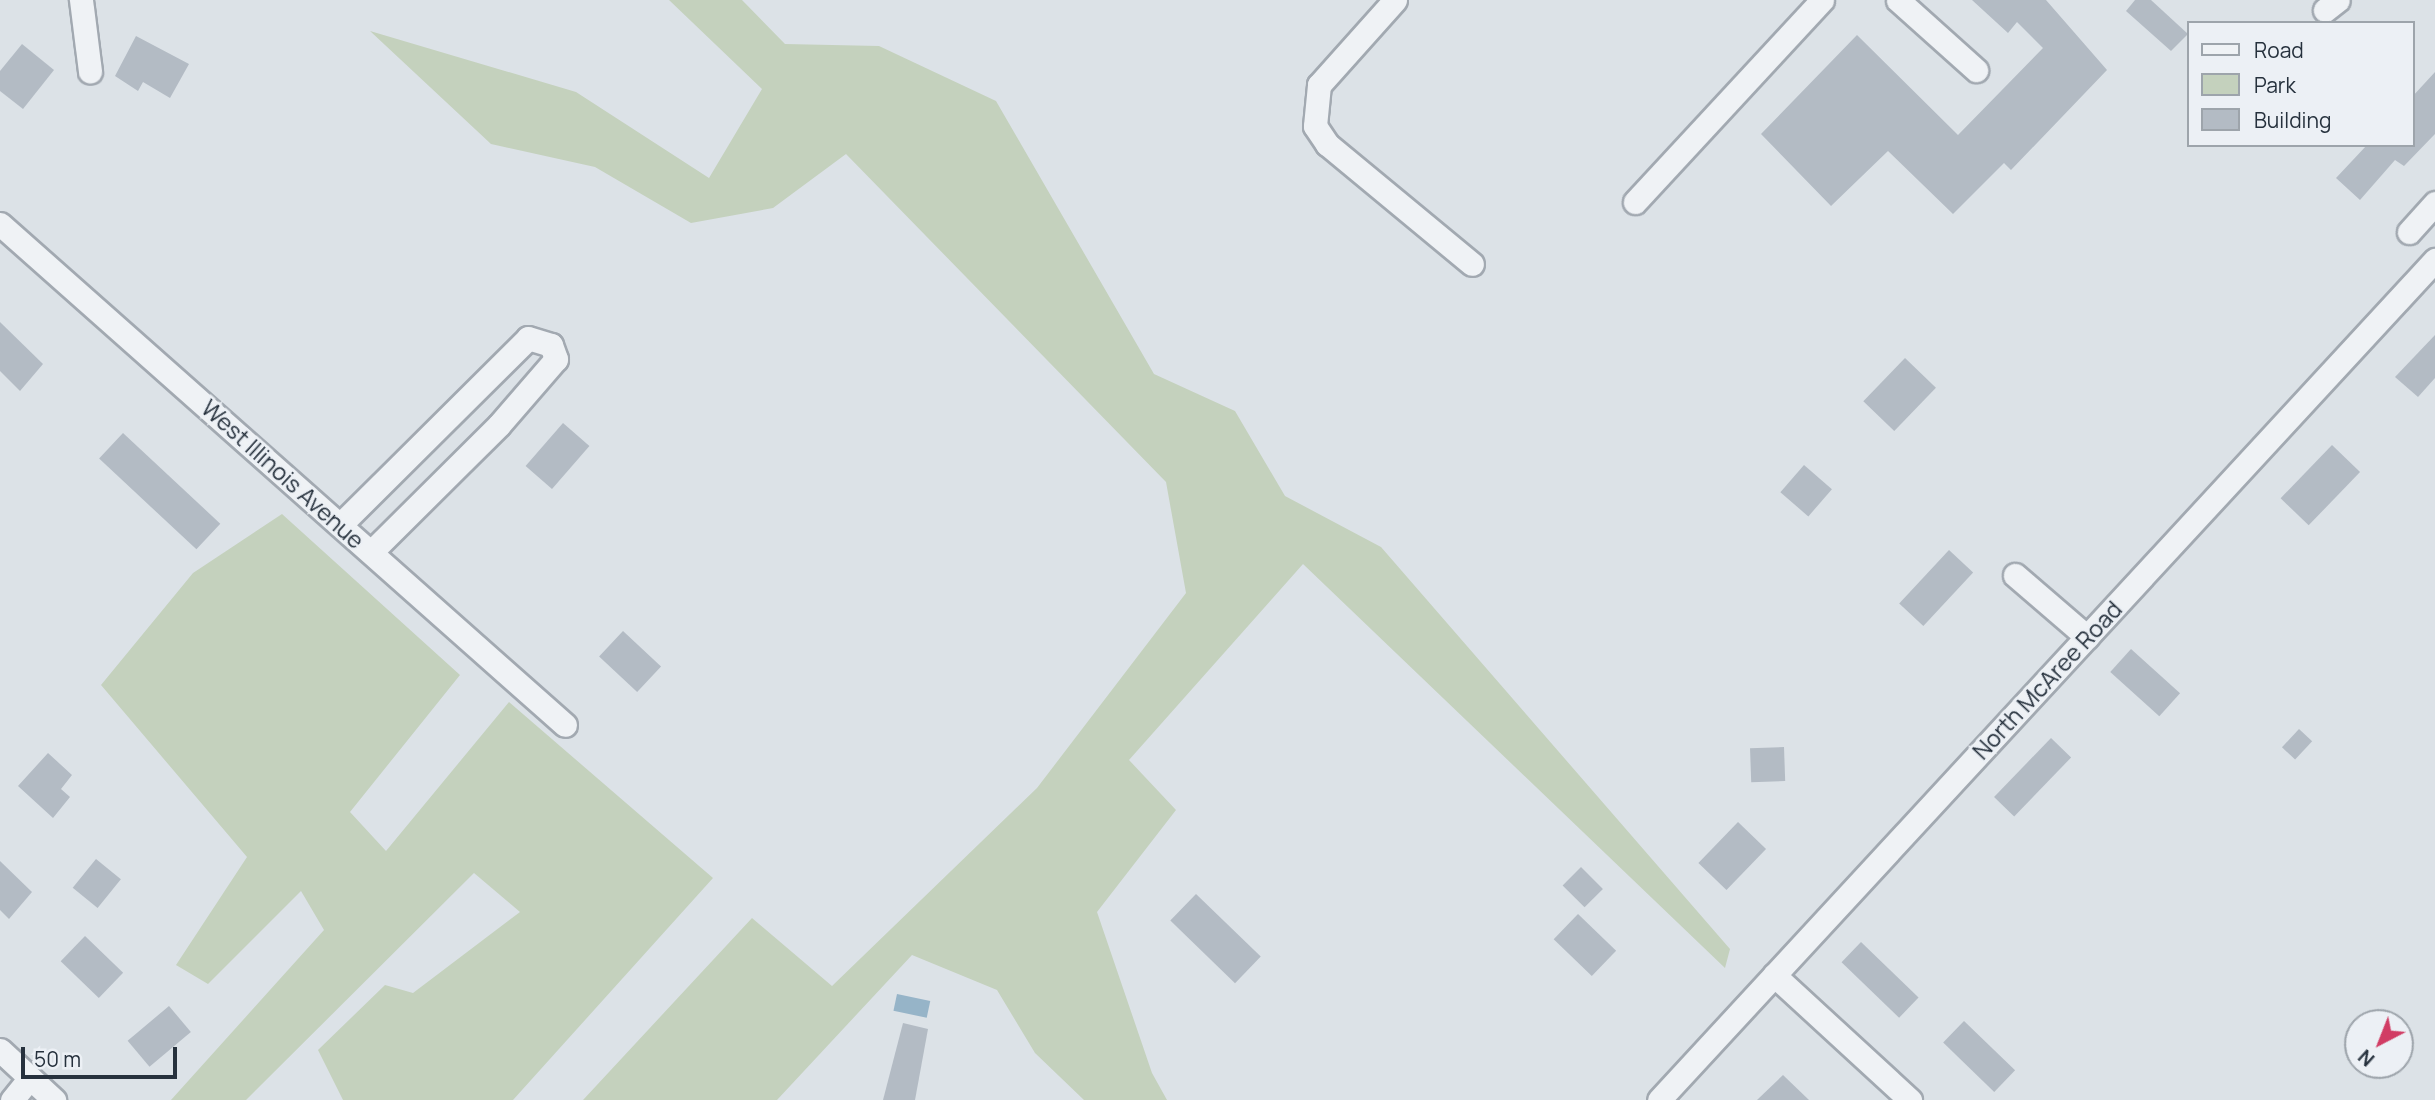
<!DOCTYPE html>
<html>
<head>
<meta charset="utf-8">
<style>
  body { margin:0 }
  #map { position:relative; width:2435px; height:1100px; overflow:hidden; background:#dce2e7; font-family:Manrope,sans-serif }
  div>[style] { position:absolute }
  .green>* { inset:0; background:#c4d1bd }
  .water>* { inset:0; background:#96b4c8; transform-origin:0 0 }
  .building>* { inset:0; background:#b3bbc4; transform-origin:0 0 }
  .roads { filter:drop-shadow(2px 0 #a2a9b1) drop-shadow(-2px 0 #a2a9b1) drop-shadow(0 2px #a2a9b1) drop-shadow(0 -2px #a2a9b1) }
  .minor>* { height:23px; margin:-11.5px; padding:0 11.5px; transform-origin:11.5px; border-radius:11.5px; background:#eff2f5 }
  span { translate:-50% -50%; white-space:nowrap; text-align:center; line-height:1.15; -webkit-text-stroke:5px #ecf0f5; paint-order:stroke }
  .street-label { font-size:23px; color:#26313d }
  .legend { position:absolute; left:2187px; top:21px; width:228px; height:126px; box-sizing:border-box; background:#ecf0f5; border:2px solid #9da4ab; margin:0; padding:9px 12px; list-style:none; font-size:21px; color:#26313d }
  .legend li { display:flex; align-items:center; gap:14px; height:35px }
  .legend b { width:35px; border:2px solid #9da4ab }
  .north { position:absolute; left:2344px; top:1009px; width:70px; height:70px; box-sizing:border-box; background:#ecf0f5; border:2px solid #9da4ab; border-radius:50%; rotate:222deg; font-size:19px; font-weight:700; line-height:28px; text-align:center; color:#26313d }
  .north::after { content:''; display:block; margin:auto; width:24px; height:32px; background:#d13c64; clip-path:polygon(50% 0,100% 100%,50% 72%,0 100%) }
  .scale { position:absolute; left:21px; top:1047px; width:156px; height:32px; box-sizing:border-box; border:4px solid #26313d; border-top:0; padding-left:9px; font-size:21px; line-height:24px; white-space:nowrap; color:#26313d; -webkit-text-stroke:5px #ecf0f5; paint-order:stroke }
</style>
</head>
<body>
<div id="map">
  <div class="green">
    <div style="clip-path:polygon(669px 0,742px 0,785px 44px,879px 46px,996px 101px,1154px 374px,1235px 411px,1285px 496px,1381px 547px,1730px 949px,1725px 968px,1303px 564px,1129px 760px,1176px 810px,1097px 912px,1152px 1073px,1167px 1100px,1084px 1100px,1035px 1053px,997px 990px,912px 955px,777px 1100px,583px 1100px,752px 918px,832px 986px,1037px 788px,1186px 593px,1166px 482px,846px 154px,773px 208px,691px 223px,595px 167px,491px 144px,370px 31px,576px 92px,709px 178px,762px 89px)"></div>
    <div style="clip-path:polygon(282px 514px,460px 675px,350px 812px,386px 851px,509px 702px,713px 878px,513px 1100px,343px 1100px,318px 1050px,385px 985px,413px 993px,520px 912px,474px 873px,246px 1100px,171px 1100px,324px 930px,301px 891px,208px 984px,176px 965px,247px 857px,101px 685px,193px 573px)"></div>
  </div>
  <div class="water">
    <div style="left:897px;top:994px;width:34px;height:17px;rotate:12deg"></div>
  </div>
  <div class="building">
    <div style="clip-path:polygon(1972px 0,2046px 0,2107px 70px,2011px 170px,2004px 163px,1953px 214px,1888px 151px,1831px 206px,1761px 134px,1857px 35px,1958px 135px,2043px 48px,2017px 22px,2008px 33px)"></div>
    <div style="clip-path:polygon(2135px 0,2151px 0,2188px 34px,2171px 51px,2126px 11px)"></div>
    <div style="clip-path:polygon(136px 36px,189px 64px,170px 98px,143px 82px,138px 91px,115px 76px)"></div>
    <div style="clip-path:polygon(22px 44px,54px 70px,23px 109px,0 91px,0 71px)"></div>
    <div style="clip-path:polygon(2435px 72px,2435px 134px,2404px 166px,2395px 160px,2360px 200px,2336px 178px,2367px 145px,2412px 145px,2412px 97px)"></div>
    <div style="clip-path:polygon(0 322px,43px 364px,20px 391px,0 371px)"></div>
    <div style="clip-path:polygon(2435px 335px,2435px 378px,2418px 397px,2395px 377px)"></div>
    <div style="left:1905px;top:358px;width:43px;height:60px;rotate:44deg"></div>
    <div style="left:563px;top:423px;width:35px;height:57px;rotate:41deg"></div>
    <div style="left:123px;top:433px;width:133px;height:35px;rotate:43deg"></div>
    <div style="left:2332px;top:445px;width:39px;height:74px;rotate:44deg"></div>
    <div style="left:1804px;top:465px;width:37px;height:36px;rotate:41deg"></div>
    <div style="left:1949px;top:550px;width:33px;height:73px;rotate:43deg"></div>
    <div style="left:623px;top:631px;width:52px;height:35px;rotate:43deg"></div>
    <div style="left:2131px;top:649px;width:66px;height:31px;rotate:42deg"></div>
    <div style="left:2299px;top:729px;width:18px;height:25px;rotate:43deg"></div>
    <div style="left:2051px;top:738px;width:28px;height:82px;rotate:44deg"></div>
    <div style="left:1784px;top:747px;width:34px;height:34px;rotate:88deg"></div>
    <div style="clip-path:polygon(48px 753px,72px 775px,61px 789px,70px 797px,53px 818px,18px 786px)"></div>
    <div style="left:1738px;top:822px;width:39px;height:57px;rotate:44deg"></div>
    <div style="left:96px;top:859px;width:32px;height:37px;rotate:39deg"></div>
    <div style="clip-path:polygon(0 861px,32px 892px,9px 919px,0 910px)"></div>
    <div style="left:1581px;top:867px;width:31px;height:26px;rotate:45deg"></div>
    <div style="left:1196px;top:894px;width:90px;height:37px;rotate:44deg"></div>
    <div style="left:1578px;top:914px;width:53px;height:35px;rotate:44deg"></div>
    <div style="left:85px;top:936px;width:53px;height:35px;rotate:44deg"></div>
    <div style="left:1861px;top:942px;width:80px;height:28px;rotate:44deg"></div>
    <div style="left:169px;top:1006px;width:34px;height:54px;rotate:50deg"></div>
    <div style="left:1964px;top:1021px;width:71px;height:30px;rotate:44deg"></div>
    <div style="clip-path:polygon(903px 1023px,928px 1029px,915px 1100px,883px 1100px)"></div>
    <div style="clip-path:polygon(1783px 1075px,1809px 1100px,1757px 1100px)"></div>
  </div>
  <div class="roads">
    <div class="minor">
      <div style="left:81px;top:0;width:72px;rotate:82.8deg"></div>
      <div style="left:1395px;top:0;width:114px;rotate:131.8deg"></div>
      <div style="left:1319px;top:85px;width:41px;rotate:95.6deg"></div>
      <div style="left:1315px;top:126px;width:22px;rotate:56deg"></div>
      <div style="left:1327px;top:144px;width:188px;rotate:39.6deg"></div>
      <div style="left:1898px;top:0;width:105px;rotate:41.9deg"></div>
      <div style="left:2325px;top:10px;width:16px;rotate:-38deg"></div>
      <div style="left:1635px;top:202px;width:275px;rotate:-47.2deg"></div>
      <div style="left:0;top:224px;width:755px;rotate:41.56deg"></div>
      <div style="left:2409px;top:232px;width:39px;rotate:-48deg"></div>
      <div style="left:340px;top:525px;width:265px;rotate:-44.8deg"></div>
      <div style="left:528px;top:338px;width:24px;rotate:17deg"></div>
      <div style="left:551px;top:345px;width:15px;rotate:70deg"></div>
      <div style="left:556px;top:359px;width:87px;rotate:130.8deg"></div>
      <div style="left:499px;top:425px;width:180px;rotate:135.2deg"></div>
      <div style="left:2015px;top:575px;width:95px;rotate:40.7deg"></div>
      <div style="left:1774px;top:975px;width:185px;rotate:42.6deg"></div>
      <div style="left:0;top:1050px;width:74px;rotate:42.8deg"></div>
      <div style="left:12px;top:1100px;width:28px;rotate:-51deg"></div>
      <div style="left:1659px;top:1100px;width:1144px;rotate:-47.27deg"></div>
    </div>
  </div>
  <div class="street-label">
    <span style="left:283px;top:474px;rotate:42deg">West Illinois Avenue</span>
    <span style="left:2047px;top:680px;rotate:-47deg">North McAree Road</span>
  </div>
  <ul class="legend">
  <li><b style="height:9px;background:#eff2f5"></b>Road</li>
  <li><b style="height:19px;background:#c4d1bd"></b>Park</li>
  <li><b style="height:19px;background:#b3bbc4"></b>Building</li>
  </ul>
  <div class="north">N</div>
  <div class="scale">50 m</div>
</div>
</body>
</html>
